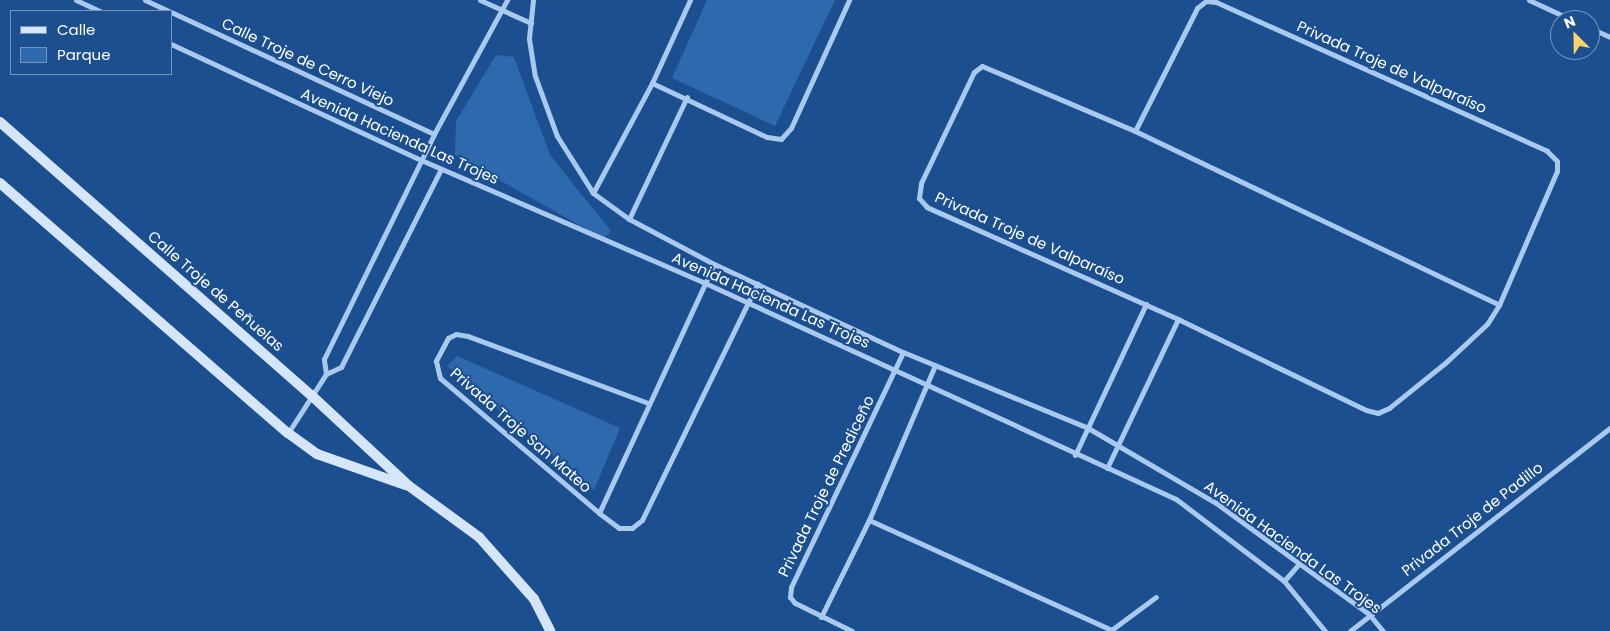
<!DOCTYPE html>
<html>
<head>
<meta charset="utf-8">
<style>
  body { margin:0 }
  #map { position:relative; width:1610px; height:631px; overflow:hidden; background:#1b4f8f; font-family:Poppins,sans-serif }
  div>[style] { position:absolute }
  .green>* { inset:0; background:#2e69ad }
  .street>* { height:5px; margin:-2.5px; padding:0 2.5px; transform-origin:2.5px; border-radius:2.5px; background:#a9c9ee }
  .secondary>* { height:10px; margin:-5px; padding:0 5px; transform-origin:5px; border-radius:5px; background:#d6e6fa }
  span { translate:-50% -50%; white-space:nowrap; text-align:center; line-height:1.15; -webkit-text-stroke:4px #1b4f8f; paint-order:stroke }
  .street-label { font-size:15px; color:#fff }
  .legend { position:absolute; left:10px; top:10px; width:162px; height:65px; box-sizing:border-box; background:#1b4f8f; border:1px solid #7695bc; margin:0; padding:6px 9px; list-style:none; font-size:15px; color:#fff }
  .legend li { display:flex; align-items:center; gap:10px; height:25px }
  .legend b { width:25px; border:1px solid #7695bc }
  .north { position:absolute; left:1550px; top:10px; width:50px; height:50px; box-sizing:border-box; background:#1b4f8f; border:1px solid #7695bc; border-radius:50%; rotate:337deg; font-size:14px; font-weight:700; line-height:20px; text-align:center; color:#fff }
  .north::after { content:''; display:block; margin:auto; width:18px; height:22px; background:#ffd166; clip-path:polygon(50% 0,100% 100%,50% 72%,0 100%) }
</style>
</head>
<body>
<div id="map">
  <div class="green">
    <div style="clip-path:polygon(707px 0,835px 0,775px 126px,672px 78px)"></div>
    <div style="clip-path:polygon(496px 55px,514px 57px,550px 155px,611px 231px,604px 239px,455px 155px,456px 121px)"></div>
    <div style="clip-path:polygon(457px 356px,620px 428px,594px 490px,447px 366px)"></div>
  </div>
  <div class="street">
    <div style="left:76px;top:0;width:26px;rotate:25deg"></div>
    <div style="left:145px;top:0;width:26px;rotate:25deg"></div>
    <div style="left:480px;top:0;width:56px;rotate:24.3deg"></div>
    <div style="left:533px;top:0;width:39px;rotate:96deg"></div>
    <div style="left:529px;top:39px;width:37px;rotate:81deg"></div>
    <div style="left:535px;top:76px;width:64px;rotate:69.9deg"></div>
    <div style="left:557px;top:136px;width:67px;rotate:57.7deg"></div>
    <div style="left:593px;top:193px;width:44px;rotate:35.8deg"></div>
    <div style="left:629px;top:219px;width:96px;rotate:27.9deg"></div>
    <div style="left:714px;top:264px;width:208px;rotate:25deg"></div>
    <div style="left:903px;top:352px;width:200px;rotate:22.3deg"></div>
    <div style="left:1088px;top:428px;width:148px;rotate:30.4deg"></div>
    <div style="left:1216px;top:503px;width:189px;rotate:36deg"></div>
    <div style="left:1369px;top:614px;width:22px;rotate:51deg"></div>
    <div style="left:1529px;top:0;width:47px;rotate:24.9deg"></div>
    <div style="left:171px;top:12px;width:290px;rotate:24.9deg"></div>
    <div style="left:1590px;top:28px;width:22px;rotate:24deg"></div>
    <div style="left:171px;top:44px;width:276px;rotate:24.9deg"></div>
    <div style="left:421px;top:160px;width:309px;rotate:23.4deg"></div>
    <div style="left:705px;top:283px;width:518px;rotate:24.64deg"></div>
    <div style="left:1176px;top:499px;width:136px;rotate:37.2deg"></div>
    <div style="left:1284px;top:581px;width:65px;rotate:50.6deg"></div>
    <div style="left:652px;top:83px;width:127px;rotate:25.2deg"></div>
    <div style="left:767px;top:137px;width:14px;rotate:8deg"></div>
    <div style="left:781px;top:139px;width:15px;rotate:-48deg"></div>
    <div style="left:791px;top:128px;width:141px;rotate:-65.6deg"></div>
    <div style="left:1135px;top:131px;width:138px;rotate:-63.2deg"></div>
    <div style="left:1197px;top:8px;width:11px;rotate:-38deg"></div>
    <div style="left:1206px;top:1px;width:10px;rotate:6deg"></div>
    <div style="left:1216px;top:2px;width:363px;rotate:24.2deg"></div>
    <div style="left:1547px;top:151px;width:14px;rotate:45deg"></div>
    <div style="left:1557px;top:161px;width:10px;rotate:90deg"></div>
    <div style="left:1557px;top:171px;width:146px;rotate:113.4deg"></div>
    <div style="left:1499px;top:305px;width:22px;rotate:122deg"></div>
    <div style="left:1487px;top:324px;width:57px;rotate:137.1deg"></div>
    <div style="left:1445px;top:363px;width:72px;rotate:141.2deg"></div>
    <div style="left:1389px;top:408px;width:12px;rotate:156deg"></div>
    <div style="left:1378px;top:413px;width:12px;rotate:-166deg"></div>
    <div style="left:1366px;top:410px;width:209px;rotate:-154.2deg"></div>
    <div style="left:1178px;top:319px;width:275px;rotate:-156deg"></div>
    <div style="left:927px;top:207px;width:12px;rotate:-132deg"></div>
    <div style="left:919px;top:198px;width:15px;rotate:-82deg"></div>
    <div style="left:921px;top:183px;width:123px;rotate:-64.5deg"></div>
    <div style="left:974px;top:72px;width:10px;rotate:-37deg"></div>
    <div style="left:982px;top:66px;width:166px;rotate:23deg"></div>
    <div style="left:1135px;top:131px;width:403px;rotate:25.5deg"></div>
    <div style="left:593px;top:193px;width:125px;rotate:-61.8deg"></div>
    <div style="left:652px;top:83px;width:91px;rotate:-65.4deg"></div>
    <div style="left:629px;top:219px;width:135px;rotate:-64.6deg"></div>
    <div style="left:326px;top:374px;width:15px;rotate:-98deg"></div>
    <div style="left:324px;top:359px;width:250px;rotate:-63.9deg"></div>
    <div style="left:434px;top:134px;width:153px;rotate:-61.4deg"></div>
    <div style="left:648px;top:403px;width:192px;rotate:-159.6deg"></div>
    <div style="left:468px;top:336px;width:12px;rotate:-171deg"></div>
    <div style="left:456px;top:334px;width:9px;rotate:153deg"></div>
    <div style="left:448px;top:338px;width:26px;rotate:118deg"></div>
    <div style="left:436px;top:361px;width:17px;rotate:77deg"></div>
    <div style="left:440px;top:378px;width:209px;rotate:40.3deg"></div>
    <div style="left:599px;top:513px;width:25px;rotate:37deg"></div>
    <div style="left:619px;top:528px;width:13px"></div>
    <div style="left:632px;top:528px;width:13px;rotate:-39deg"></div>
    <div style="left:642px;top:520px;width:263px;rotate:-64deg"></div>
    <div style="left:288px;top:433px;width:70px;rotate:-57.2deg"></div>
    <div style="left:326px;top:374px;width:17px;rotate:-25deg"></div>
    <div style="left:341px;top:367px;width:222px;rotate:-63.2deg"></div>
    <div style="left:1075px;top:455px;width:167px;rotate:-64.8deg"></div>
    <div style="left:1107px;top:468px;width:165px;rotate:-64.5deg"></div>
    <div style="left:599px;top:513px;width:274px;rotate:-65.2deg"></div>
    <div style="left:869px;top:520px;width:266px;rotate:24.4deg"></div>
    <div style="left:1284px;top:581px;width:23px;rotate:-49deg"></div>
    <div style="left:821px;top:617px;width:108px;rotate:-63.7deg"></div>
    <div style="left:869px;top:520px;width:168px;rotate:-66.9deg"></div>
    <div style="left:852px;top:631px;width:64px;rotate:-153.8deg"></div>
    <div style="left:795px;top:603px;width:8px;rotate:-130deg"></div>
    <div style="left:790px;top:597px;width:10px;rotate:-84deg"></div>
    <div style="left:791px;top:587px;width:260px;rotate:-64.5deg"></div>
    <div style="left:1110px;top:631px;width:57px;rotate:-36.5deg"></div>
    <div style="left:1350px;top:631px;width:330px;rotate:-38deg"></div>
  </div>
  <div class="secondary">
    <div style="left:0;top:122px;width:414px;rotate:41.3deg"></div>
    <div style="left:311px;top:395px;width:134px;rotate:42.9deg"></div>
    <div style="left:409px;top:486px;width:87px;rotate:36.1deg"></div>
    <div style="left:479px;top:537px;width:83px;rotate:48.4deg"></div>
    <div style="left:534px;top:599px;width:36px;rotate:63deg"></div>
    <div style="left:0;top:183px;width:381px;rotate:41deg"></div>
    <div style="left:288px;top:433px;width:36px;rotate:36deg"></div>
    <div style="left:317px;top:454px;width:93px;rotate:19.4deg"></div>
  </div>
  <div class="street-label">
    <span style="left:308px;top:62px;rotate:25deg">Calle Troje de Cerro Viejo</span>
    <span style="left:1392px;top:67px;rotate:24deg">Privada Troje de Valparaíso</span>
    <span style="left:400px;top:136px;rotate:24deg">Avenida Hacienda Las Trojes</span>
    <span style="left:1030px;top:238px;rotate:24deg">Privada Troje de Valparaíso</span>
    <span style="left:216px;top:291px;rotate:41deg">Calle Troje de Peñuelas</span>
    <span style="left:771px;top:300px;rotate:24deg">Avenida Hacienda Las Trojes</span>
    <span style="left:521px;top:430px;rotate:41deg">Privada Troje San Mateo</span>
    <span style="left:826px;top:486px;rotate:-64deg">Privada Troje de Prediceño</span>
    <span style="left:1472px;top:519px;rotate:-38deg">Privada Troje de Padillo</span>
    <span style="left:1293px;top:547px;rotate:36deg">Avenida Hacienda Las Trojes</span>
  </div>
  <ul class="legend">
  <li><b style="height:6px;background:#d6e6fa"></b>Calle</li>
  <li><b style="height:14px;background:#2e69ad"></b>Parque</li>
  </ul>
  <div class="north">N</div>
</div>
</body>
</html>
